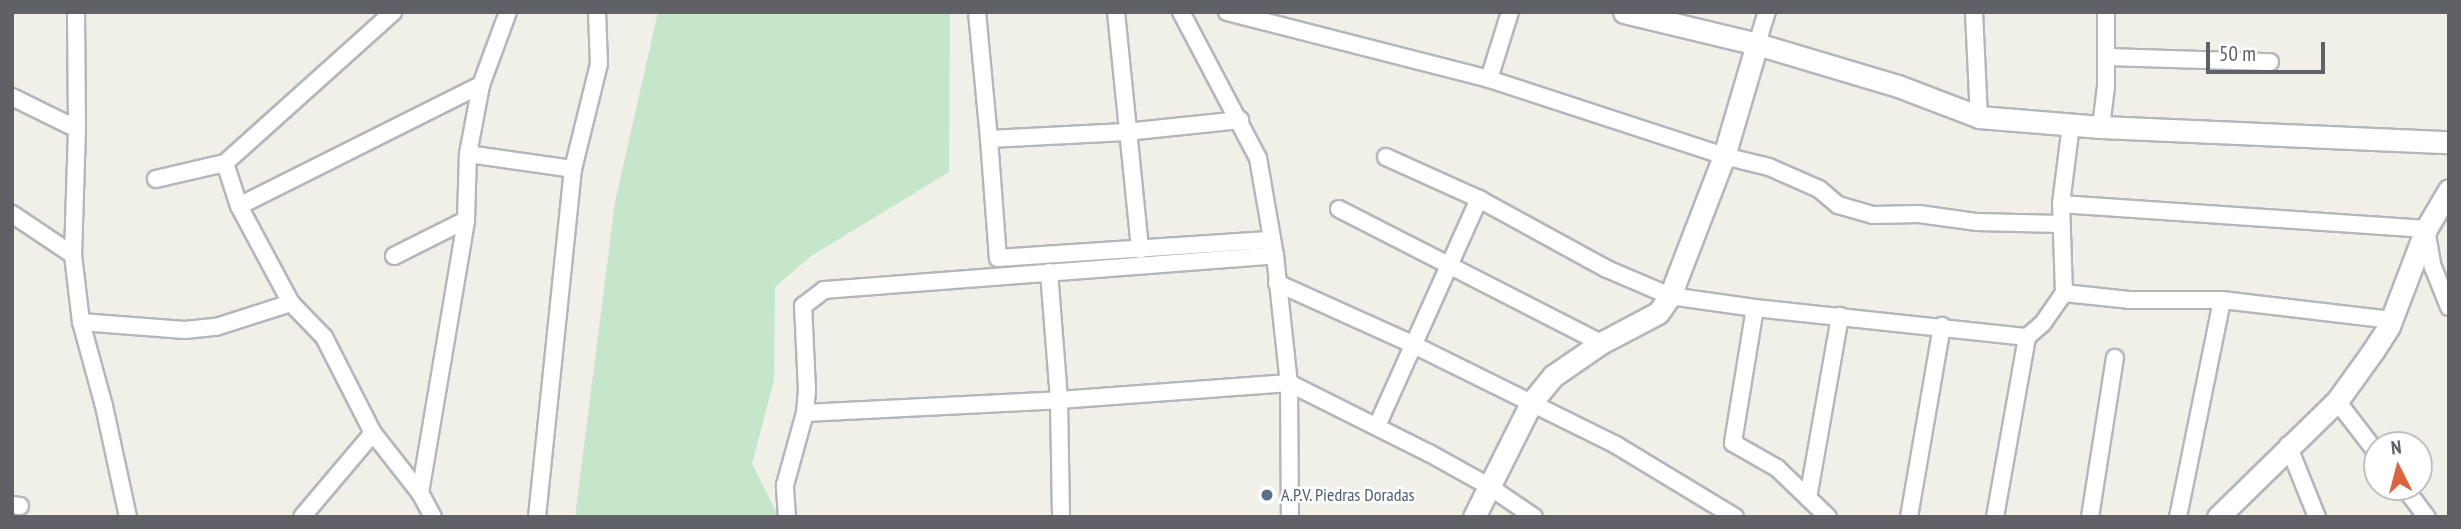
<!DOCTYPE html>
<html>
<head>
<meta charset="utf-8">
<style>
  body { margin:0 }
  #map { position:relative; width:2461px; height:529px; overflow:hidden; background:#f0efe8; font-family:"PT Sans Narrow",sans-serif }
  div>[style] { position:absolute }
  .green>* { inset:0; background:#c6e6cb }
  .roads { filter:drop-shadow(2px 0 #b5b6bb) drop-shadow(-2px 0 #b5b6bb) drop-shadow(0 2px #b5b6bb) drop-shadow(0 -2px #b5b6bb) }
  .minor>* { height:16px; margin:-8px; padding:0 8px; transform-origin:8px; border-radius:8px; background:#fff }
  .tertiary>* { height:21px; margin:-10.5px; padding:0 10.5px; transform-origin:10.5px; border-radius:10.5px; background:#fff }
  .dots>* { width:19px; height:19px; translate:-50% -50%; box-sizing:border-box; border:4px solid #fff; border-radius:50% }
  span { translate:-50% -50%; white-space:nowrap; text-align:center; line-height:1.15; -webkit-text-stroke:5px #fff; paint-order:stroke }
  .service-label { font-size:18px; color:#4e5e75 }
  .left { translate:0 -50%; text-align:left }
  .frame { position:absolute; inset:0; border:14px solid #5f6167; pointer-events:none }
  .north { position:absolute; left:2363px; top:431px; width:70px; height:70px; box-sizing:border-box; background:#fff; border:2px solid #bfc0c2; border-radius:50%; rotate:354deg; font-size:19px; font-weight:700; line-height:28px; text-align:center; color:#5f6167 }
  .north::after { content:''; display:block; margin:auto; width:24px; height:32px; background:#df633e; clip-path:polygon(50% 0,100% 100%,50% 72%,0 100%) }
  .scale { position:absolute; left:2206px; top:42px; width:119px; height:32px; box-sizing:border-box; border:4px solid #5f6167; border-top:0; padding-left:9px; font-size:21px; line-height:24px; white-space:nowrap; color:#5f6167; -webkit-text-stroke:5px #fff; paint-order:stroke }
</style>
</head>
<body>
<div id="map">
  <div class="green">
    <div style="clip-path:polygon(658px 12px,950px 12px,949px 172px,811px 256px,775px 287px,774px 380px,752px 464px,779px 517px,575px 517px,615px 202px)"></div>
  </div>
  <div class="roads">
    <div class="minor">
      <div style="left:76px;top:12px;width:117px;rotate:89.5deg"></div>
      <div style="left:77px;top:129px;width:126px;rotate:91.8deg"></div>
      <div style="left:73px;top:255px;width:67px;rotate:83.2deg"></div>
      <div style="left:81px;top:322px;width:87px;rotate:74.7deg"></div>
      <div style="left:104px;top:406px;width:114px;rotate:77.8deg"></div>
      <div style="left:977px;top:12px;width:128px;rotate:84.6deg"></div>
      <div style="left:989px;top:139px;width:137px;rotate:-2.9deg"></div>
      <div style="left:1126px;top:132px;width:115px;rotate:-6deg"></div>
      <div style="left:1116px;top:12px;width:239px;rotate:84.2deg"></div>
      <div style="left:1181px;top:12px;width:165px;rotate:62.2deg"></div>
      <div style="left:1258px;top:158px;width:98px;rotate:80.1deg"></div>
      <div style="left:1275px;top:255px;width:129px;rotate:83.8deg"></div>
      <div style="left:1289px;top:383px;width:134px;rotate:89.6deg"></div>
      <div style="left:1227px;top:12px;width:270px;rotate:14.3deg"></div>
      <div style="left:1489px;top:79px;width:247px;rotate:18.1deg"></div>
      <div style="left:1724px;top:156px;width:46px;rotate:13.7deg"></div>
      <div style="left:1769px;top:167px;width:55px;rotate:23.7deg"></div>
      <div style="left:1819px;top:189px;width:25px;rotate:40deg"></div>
      <div style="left:1838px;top:205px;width:36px;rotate:16deg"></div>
      <div style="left:1873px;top:215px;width:46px;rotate:-1.2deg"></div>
      <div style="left:1919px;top:214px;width:59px;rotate:7.9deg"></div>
      <div style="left:1977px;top:222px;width:84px;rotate:1.4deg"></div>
      <div style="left:1974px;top:12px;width:105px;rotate:87.3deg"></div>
      <div style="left:1757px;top:44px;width:34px;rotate:-73deg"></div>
      <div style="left:2107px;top:57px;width:163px;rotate:1.8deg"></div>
      <div style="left:1489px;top:79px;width:70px;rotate:-72.6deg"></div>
      <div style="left:12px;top:97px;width:72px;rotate:26.2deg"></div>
      <div style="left:2101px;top:127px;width:39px;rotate:-83deg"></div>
      <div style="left:2106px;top:88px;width:76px;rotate:-90deg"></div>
      <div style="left:989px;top:139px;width:119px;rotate:85.7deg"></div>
      <div style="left:998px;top:258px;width:274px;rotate:-3.8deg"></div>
      <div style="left:468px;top:154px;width:106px;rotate:8.1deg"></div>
      <div style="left:1386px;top:157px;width:102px;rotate:24.3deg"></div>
      <div style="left:1479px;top:199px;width:146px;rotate:28.7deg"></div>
      <div style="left:1607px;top:269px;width:69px;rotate:23.2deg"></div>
      <div style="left:1670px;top:296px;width:86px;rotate:8deg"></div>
      <div style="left:1755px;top:308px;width:274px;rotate:6.1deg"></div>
      <div style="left:2027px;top:337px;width:21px;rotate:-41deg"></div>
      <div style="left:2043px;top:323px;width:37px;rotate:-55deg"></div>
      <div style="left:2064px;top:293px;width:65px;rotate:6.1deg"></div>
      <div style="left:2129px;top:300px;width:93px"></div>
      <div style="left:2222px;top:300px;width:171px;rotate:6.7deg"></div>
      <div style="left:225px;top:163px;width:45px;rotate:72deg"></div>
      <div style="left:239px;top:206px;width:110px;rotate:61.8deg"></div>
      <div style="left:291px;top:303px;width:47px;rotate:45.9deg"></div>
      <div style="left:324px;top:337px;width:108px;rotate:63deg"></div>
      <div style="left:373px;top:433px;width:76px;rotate:51.9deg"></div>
      <div style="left:156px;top:179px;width:71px;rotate:-13.1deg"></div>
      <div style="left:225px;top:163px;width:226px;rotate:-41.9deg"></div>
      <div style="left:2061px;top:204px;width:366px;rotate:3.9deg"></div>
      <div style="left:2426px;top:229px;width:39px;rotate:80deg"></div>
      <div style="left:2433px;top:267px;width:43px;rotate:68.2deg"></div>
      <div style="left:239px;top:206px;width:271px;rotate:-26.6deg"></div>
      <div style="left:1339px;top:209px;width:294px;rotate:27.1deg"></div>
      <div style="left:12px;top:214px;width:73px;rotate:33.9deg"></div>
      <div style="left:394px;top:256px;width:80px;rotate:-26.6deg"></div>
      <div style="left:1049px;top:272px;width:128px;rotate:85.5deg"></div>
      <div style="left:1059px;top:400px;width:117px;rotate:89deg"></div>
      <div style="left:1277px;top:283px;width:148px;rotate:24.3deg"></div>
      <div style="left:1412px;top:344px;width:228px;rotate:26.3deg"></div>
      <div style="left:1616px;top:445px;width:139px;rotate:31.2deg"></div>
      <div style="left:2064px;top:293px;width:89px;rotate:-91.9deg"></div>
      <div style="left:2061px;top:204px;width:80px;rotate:-82.8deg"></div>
      <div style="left:1755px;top:308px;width:137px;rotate:99.3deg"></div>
      <div style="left:1733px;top:443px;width:51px;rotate:29.6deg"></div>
      <div style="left:1777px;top:468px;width:71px;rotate:43.9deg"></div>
      <div style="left:81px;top:322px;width:104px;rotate:4.4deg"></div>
      <div style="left:185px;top:330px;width:31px;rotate:-6deg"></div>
      <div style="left:216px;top:327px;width:79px;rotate:-17.7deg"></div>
      <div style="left:2337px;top:401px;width:66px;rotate:52.4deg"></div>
      <div style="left:805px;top:413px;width:254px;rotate:-2.9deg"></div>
      <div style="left:1059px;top:400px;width:231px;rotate:-4.2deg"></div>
      <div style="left:1289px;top:383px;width:157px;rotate:26.6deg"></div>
      <div style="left:1429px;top:453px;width:70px;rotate:29.1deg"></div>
      <div style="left:1490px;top:487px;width:53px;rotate:34.3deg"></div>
      <div style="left:1377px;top:426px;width:249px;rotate:-65.8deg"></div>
      <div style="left:2288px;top:445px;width:78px;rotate:68.1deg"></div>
      <div style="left:2404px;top:487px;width:38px;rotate:53deg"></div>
      <div style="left:1808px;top:498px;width:185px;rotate:-80deg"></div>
      <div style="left:12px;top:505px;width:8px;rotate:7deg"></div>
      <div style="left:302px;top:517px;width:110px;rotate:-49.8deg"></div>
      <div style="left:433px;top:517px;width:27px;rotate:-118deg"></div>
      <div style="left:420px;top:493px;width:277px;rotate:-80.4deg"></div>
      <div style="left:466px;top:220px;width:66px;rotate:-88.3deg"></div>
      <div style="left:468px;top:154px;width:70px;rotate:-79.3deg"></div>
      <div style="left:481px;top:85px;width:78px;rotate:-69.7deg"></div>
      <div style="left:537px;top:517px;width:350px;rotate:-84.1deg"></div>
      <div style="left:573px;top:169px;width:108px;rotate:-76.1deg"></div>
      <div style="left:599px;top:64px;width:52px;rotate:-92.2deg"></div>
      <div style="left:787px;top:517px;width:32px;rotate:-94deg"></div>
      <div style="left:785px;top:485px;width:75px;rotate:-74.5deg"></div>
      <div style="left:805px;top:413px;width:23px;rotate:-85deg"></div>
      <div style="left:807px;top:390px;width:84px;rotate:-92.7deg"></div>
      <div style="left:803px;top:306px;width:26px;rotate:-37deg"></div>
      <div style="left:824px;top:290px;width:452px;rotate:-4.4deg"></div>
      <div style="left:1909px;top:517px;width:194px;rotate:-80.2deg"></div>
      <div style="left:1995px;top:517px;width:183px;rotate:-79.9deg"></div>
      <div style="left:2090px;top:517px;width:161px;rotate:-81.1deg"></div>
      <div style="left:2178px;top:517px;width:221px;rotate:-78.5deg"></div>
    </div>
    <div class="tertiary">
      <div style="left:1624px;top:12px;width:137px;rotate:13.5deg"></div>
      <div style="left:1757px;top:44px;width:147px;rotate:16.6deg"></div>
      <div style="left:1898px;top:86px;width:87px;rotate:20.9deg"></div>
      <div style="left:1979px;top:117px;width:122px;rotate:4.7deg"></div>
      <div style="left:2101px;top:127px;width:348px;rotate:2.5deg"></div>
      <div style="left:1474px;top:517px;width:127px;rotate:-63.4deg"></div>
      <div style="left:1531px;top:403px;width:35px;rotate:-51deg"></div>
      <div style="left:1553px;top:376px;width:58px;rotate:-34.5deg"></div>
      <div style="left:1601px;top:343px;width:64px;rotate:-27.8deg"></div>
      <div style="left:1658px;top:313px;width:21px;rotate:-55deg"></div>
      <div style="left:1670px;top:296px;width:150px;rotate:-68.9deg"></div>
      <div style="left:1724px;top:156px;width:117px;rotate:-73.6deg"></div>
      <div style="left:2218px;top:517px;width:166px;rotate:-44.3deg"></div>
      <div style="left:2337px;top:401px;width:62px;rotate:-54.2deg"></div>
      <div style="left:2373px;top:351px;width:30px;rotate:-57deg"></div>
      <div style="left:2389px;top:326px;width:104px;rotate:-69.1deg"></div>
      <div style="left:2426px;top:229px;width:45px;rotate:-59.5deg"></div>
    </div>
  </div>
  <div class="dots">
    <div style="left:1267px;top:495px;background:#5c6f8a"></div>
  </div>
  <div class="service-label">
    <span class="left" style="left:1281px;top:495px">A.P.V. Piedras Doradas</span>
  </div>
  <div class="frame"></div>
  <div class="north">N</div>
  <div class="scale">50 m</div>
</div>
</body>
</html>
